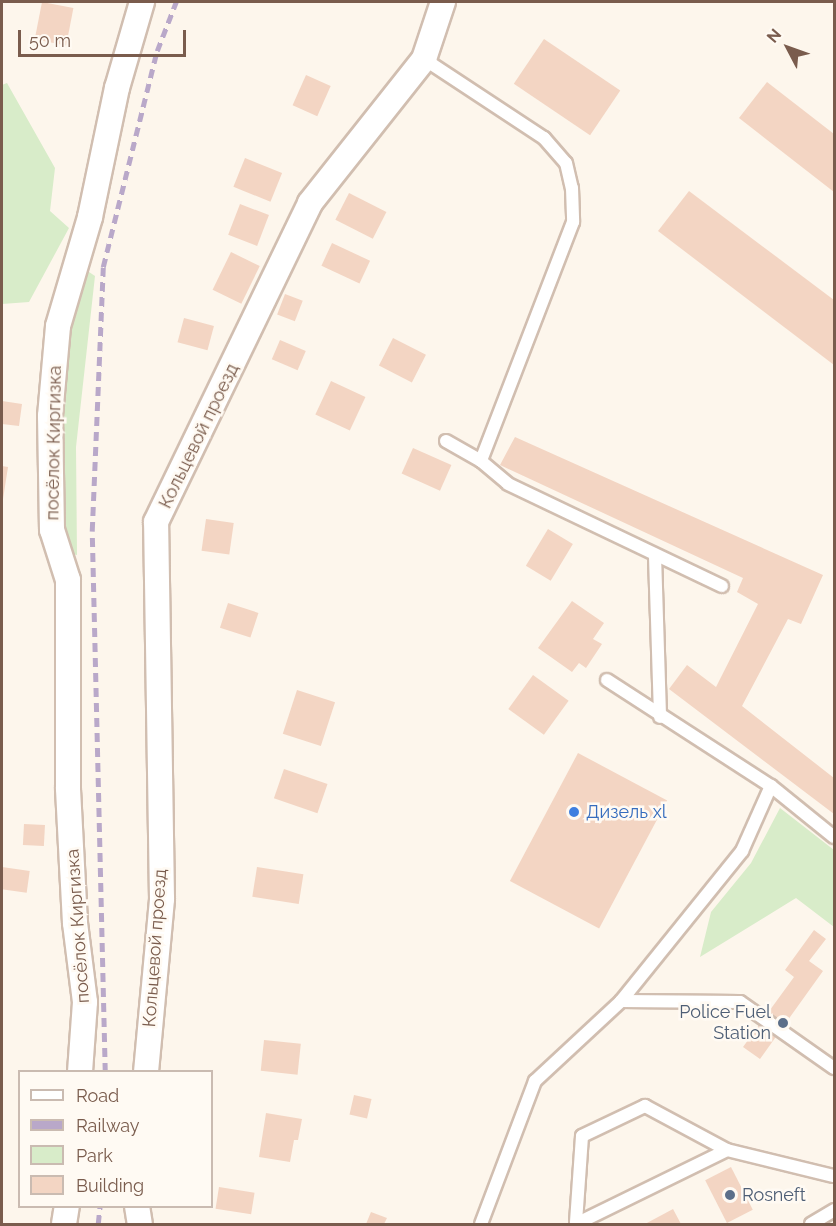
<!DOCTYPE html>
<html>
<head>
<meta charset="utf-8">
<style>
  body { margin:0 }
  #map { position:relative; width:836px; height:1226px; overflow:hidden; background:#fdf6ec; font-family:Raleway,sans-serif }
  div>[style] { position:absolute }
  .green>* { inset:0; background:#d8ecc9 }
  .building>* { inset:0; background:#f3d5c3; transform-origin:0 0 }
  .roads { filter:drop-shadow(2px 0 #d1beb0) drop-shadow(-2px 0 #d1beb0) drop-shadow(0 2px #d1beb0) drop-shadow(0 -2px #d1beb0) }
  .lane>* { height:12px; margin:-6px; padding:0 6px; transform-origin:6px; border-radius:6px; background:#fff }
  .street>* { height:24px; margin:-12px; padding:0 12px; transform-origin:12px; border-radius:12px; background:#fff }
  .rail>* { height:4.5px; margin-top:-2.25px; transform-origin:0; background:repeating-linear-gradient(90deg,#b9a8c9 0 9px,transparent 0 15px) }
  .dots>* { width:16px; height:16px; translate:-50% -50%; box-sizing:border-box; border:3px solid #fffaf3; border-radius:50% }
  span { translate:-50% -50%; white-space:nowrap; text-align:center; line-height:1.15; -webkit-text-stroke:5px #fffaf3; paint-order:stroke }
  .street-label { font-size:18px; color:#7a5c4d }
  .shop-label { font-size:18px; color:#366cbe }
  .left { translate:0 -50%; text-align:left }
  .service-label { font-size:18px; color:#4e5e75 }
  .right { translate:-100% -50%; text-align:right }
  .frame { position:absolute; inset:0; border:3px solid #7a5c4d; pointer-events:none }
  .legend { position:absolute; left:18px; top:1070px; width:195px; height:138px; box-sizing:border-box; background:#fffaf3; border:2px solid #cabbb1; margin:0; padding:8px 10px; list-style:none; font-size:18px; color:#7a5c4d }
  .legend li { display:flex; align-items:center; gap:12px; height:30px }
  .legend b { width:30px; border:2px solid #cabbb1 }
  .north { position:absolute; left:758px; top:18px; width:60px; height:60px; -webkit-text-stroke:4px #fffaf3; paint-order:stroke; rotate:311deg; font-size:16px; font-weight:700; line-height:24px; text-align:center; color:#7a5c4d }
  .north::after { content:''; display:block; margin:auto; width:21px; height:27px; background:#7a5c4d; clip-path:polygon(50% 0,100% 100%,50% 72%,0 100%) }
  .scale { position:absolute; left:18px; top:30px; width:168px; height:27px; box-sizing:border-box; border:3px solid #7a5c4d; border-top:0; padding-left:8px; font-size:18px; line-height:21px; white-space:nowrap; color:#7a5c4d; -webkit-text-stroke:4px #fffaf3; paint-order:stroke }
</style>
</head>
<body>
<div id="map">
  <div class="green">
    <div style="clip-path:polygon(7px 83px,55px 168px,50px 211px,69px 228px,29px 302px,2px 304px,2px 85px)"></div>
    <div style="clip-path:polygon(83px 268px,95px 276px,76px 447px,77px 555px,66px 553px,57px 529px,64px 327px)"></div>
    <div style="clip-path:polygon(780px 808px,834px 850px,834px 927px,796px 898px,700px 957px,711px 912px,751px 863px)"></div>
  </div>
  <div class="building">
    <div style="left:42px;top:2px;width:32px;height:38px;rotate:11deg"></div>
    <div style="left:544px;top:39px;width:92px;height:54px;rotate:34deg"></div>
    <div style="left:306px;top:75px;width:27px;height:33px;rotate:24deg"></div>
    <div style="clip-path:polygon(767px 82px,834px 134px,834px 192px,739px 118px)"></div>
    <div style="left:245px;top:158px;width:40px;height:31px;rotate:22deg"></div>
    <div style="clip-path:polygon(689px 191px,834px 300px,834px 365px,658px 231px)"></div>
    <div style="left:349px;top:193px;width:42px;height:30px;rotate:27deg"></div>
    <div style="left:240px;top:204px;width:31px;height:33px;rotate:21deg"></div>
    <div style="left:332px;top:243px;width:42px;height:25px;rotate:25deg"></div>
    <div style="left:231px;top:252px;width:32px;height:42px;rotate:26deg"></div>
    <div style="left:285px;top:294px;width:19px;height:22px;rotate:21deg"></div>
    <div style="left:184px;top:318px;width:31px;height:25px;rotate:15deg"></div>
    <div style="left:393px;top:338px;width:37px;height:31px;rotate:27deg"></div>
    <div style="left:280px;top:340px;width:28px;height:21px;rotate:23deg"></div>
    <div style="left:331px;top:381px;width:38px;height:37px;rotate:25deg"></div>
    <div style="clip-path:polygon(2px 401px,22px 404px,19px 426px,2px 424px)"></div>
    <div style="clip-path:polygon(515px 437px,823px 575px,801px 624px,788px 619px,742px 706px,834px 778px,834px 814px,669px 689px,687px 665px,716px 687px,758px 604px,737px 592px,743px 578px,500px 465px)"></div>
    <div style="left:413px;top:448px;width:42px;height:28px;rotate:24deg"></div>
    <div style="clip-path:polygon(2px 466px,8px 467px,3px 499px,2px 499px)"></div>
    <div style="left:206px;top:519px;width:28px;height:32px;rotate:8deg"></div>
    <div style="left:548px;top:529px;width:29px;height:43px;rotate:31deg"></div>
    <div style="clip-path:polygon(572px 601px,604px 623px,593px 639px,602px 644px,586px 668px,579px 663px,572px 672px,538px 648px)"></div>
    <div style="left:228px;top:603px;width:32px;height:26px;rotate:18deg"></div>
    <div style="left:533px;top:675px;width:44px;height:42px;rotate:36deg"></div>
    <div style="left:297px;top:690px;width:40px;height:46px;rotate:18deg"></div>
    <div style="left:578px;top:753px;width:101px;height:145px;rotate:28deg"></div>
    <div style="left:284px;top:769px;width:46px;height:31px;rotate:19deg"></div>
    <div style="left:24px;top:824px;width:21px;height:21px;rotate:3deg"></div>
    <div style="left:2px;top:867px;width:28px;height:22px;rotate:8deg"></div>
    <div style="left:257px;top:867px;width:47px;height:30px;rotate:9deg"></div>
    <div style="clip-path:polygon(814px 930px,826px 939px,809px 961px,823px 971px,760px 1059px,743px 1047px,794px 977px,785px 970px)"></div>
    <div style="left:264px;top:1040px;width:37px;height:31px;rotate:6deg"></div>
    <div style="left:354px;top:1095px;width:18px;height:20px;rotate:13deg"></div>
    <div style="clip-path:polygon(266px 1113px,302px 1119px,298px 1140px,294px 1140px,290px 1162px,259px 1157px)"></div>
    <div style="left:731px;top:1167px;width:48px;height:29px;rotate:63deg"></div>
    <div style="left:219px;top:1187px;width:36px;height:22px;rotate:9deg"></div>
    <div style="clip-path:polygon(673px 1209px,681px 1224px,645px 1224px)"></div>
    <div style="clip-path:polygon(371px 1212px,387px 1218px,384px 1224px,366px 1224px)"></div>
  </div>
  <div class="roads">
    <div class="lane">
      <div style="left:424px;top:59px;width:144px;rotate:33.4deg"></div>
      <div style="left:544px;top:138px;width:33px;rotate:49deg"></div>
      <div style="left:566px;top:163px;width:26px;rotate:77deg"></div>
      <div style="left:572px;top:188px;width:34px;rotate:88deg"></div>
      <div style="left:573px;top:222px;width:256px;rotate:111.1deg"></div>
      <div style="left:446px;top:441px;width:40px;rotate:29.7deg"></div>
      <div style="left:481px;top:461px;width:35px;rotate:40deg"></div>
      <div style="left:508px;top:484px;width:237px;rotate:25.5deg"></div>
      <div style="left:655px;top:556px;width:161px;rotate:88.2deg"></div>
      <div style="left:607px;top:680px;width:195px;rotate:32.9deg"></div>
      <div style="left:771px;top:786px;width:81px;rotate:39deg"></div>
      <div style="left:621px;top:1001px;width:119px;rotate:0.5deg"></div>
      <div style="left:740px;top:1002px;width:115px;rotate:35.1deg"></div>
      <div style="left:576px;top:1222px;width:86px;rotate:-86deg"></div>
      <div style="left:582px;top:1136px;width:70px;rotate:-25.5deg"></div>
      <div style="left:645px;top:1106px;width:93px;rotate:28.2deg"></div>
      <div style="left:481px;top:1224px;width:153px;rotate:-69.3deg"></div>
      <div style="left:535px;top:1081px;width:117px;rotate:-42.9deg"></div>
      <div style="left:621px;top:1001px;width:193px;rotate:-51.1deg"></div>
      <div style="left:742px;top:851px;width:71px;rotate:-66deg"></div>
      <div style="left:576px;top:1224px;width:168px;rotate:-26.1deg"></div>
      <div style="left:727px;top:1150px;width:110px;rotate:13.7deg"></div>
      <div style="left:811px;top:1224px;width:27px;rotate:-31deg"></div>
    </div>
    <div class="street">
      <div style="left:80px;top:1072px;width:70px;rotate:-85.9deg"></div>
      <div style="left:85px;top:1002px;width:80px;rotate:-97.2deg"></div>
      <div style="left:75px;top:923px;width:135px;rotate:-93deg"></div>
      <div style="left:68px;top:788px;width:208px;rotate:-90deg"></div>
      <div style="left:68px;top:580px;width:52px;rotate:-107.7deg"></div>
      <div style="left:52px;top:530px;width:114px;rotate:-91deg"></div>
      <div style="left:50px;top:416px;width:90px;rotate:-84.9deg"></div>
      <div style="left:58px;top:326px;width:114px;rotate:-73.6deg"></div>
      <div style="left:90px;top:217px;width:132px;rotate:-78.2deg"></div>
      <div style="left:117px;top:88px;width:90px;rotate:-73.8deg"></div>
      <div style="left:146px;top:1072px;width:174px;rotate:-84.7deg"></div>
      <div style="left:162px;top:899px;width:377px;rotate:-90.9deg"></div>
      <div style="left:156px;top:522px;width:354px;rotate:-64.2deg"></div>
      <div style="left:310px;top:203px;width:184px;rotate:-51.6deg"></div>
      <div style="left:424px;top:59px;width:60px;rotate:-71.6deg"></div>
      <div style="left:137px;top:1206px;width:18px;rotate:81deg"></div>
      <div style="left:64px;top:1224px;width:18px;rotate:-81deg"></div>
    </div>
  </div>
  <div class="rail">
    <div style="left:105px;top:1072px;width:541px;rotate:-91.38deg"></div>
    <div style="left:92px;top:531px;width:264px;rotate:-87.6deg"></div>
    <div style="left:103px;top:267px;width:223px;rotate:-76deg"></div>
    <div style="left:157px;top:51px;width:53px;rotate:-68.8deg"></div>
    <div style="left:98px;top:1224px;width:18px;rotate:-84deg"></div>
  </div>
  <div class="dots">
    <div style="left:574px;top:812px;background:#3f7fe0"></div>
    <div style="left:783px;top:1023px;background:#5c6f8a"></div>
    <div style="left:730px;top:1195px;background:#5c6f8a"></div>
  </div>
  <div class="street-label">
    <span style="left:199px;top:436px;rotate:-64deg">Кольцевой проезд</span>
    <span style="left:54px;top:443px;rotate:-89deg">посёлок Киргизка</span>
    <span style="left:78px;top:926px;rotate:-94deg">посёлок Киргизка</span>
    <span style="left:155px;top:948px;rotate:-86deg">Кольцевой проезд</span>
  </div>
  <div class="shop-label">
    <span class="left" style="left:586px;top:812px">Дизель xl</span>
  </div>
  <div class="service-label">
    <span class="right" style="left:771px;top:1023px">Police Fuel<br>Station</span>
    <span class="left" style="left:742px;top:1195px">Rosneft</span>
  </div>
  <div class="frame"></div>
  <ul class="legend">
  <li><b style="height:8px;background:#fff"></b>Road</li>
  <li><b style="height:8px;background:#b9a8c9"></b>Railway</li>
  <li><b style="height:16px;background:#d8ecc9"></b>Park</li>
  <li><b style="height:16px;background:#f3d5c3"></b>Building</li>
  </ul>
  <div class="north">N</div>
  <div class="scale">50 m</div>
</div>
</body>
</html>
